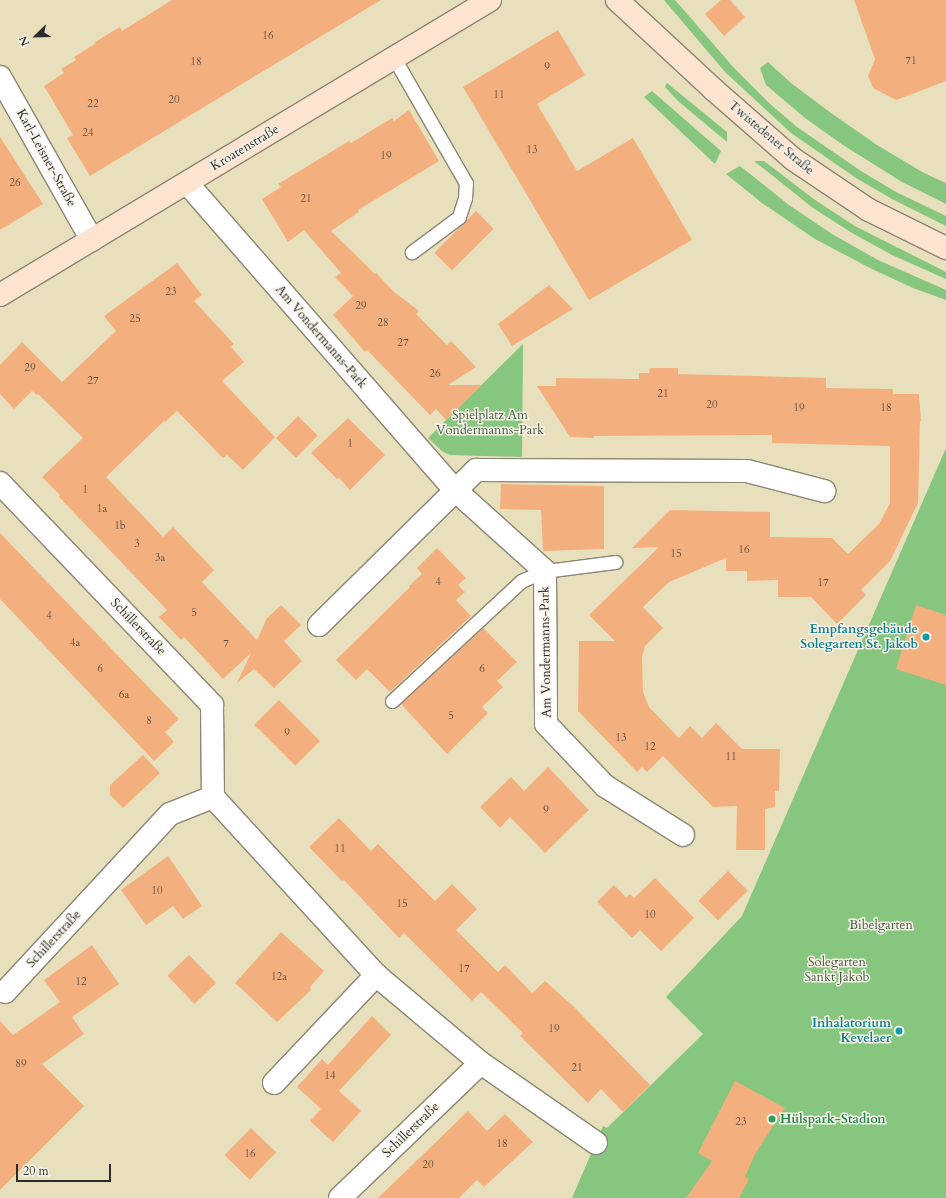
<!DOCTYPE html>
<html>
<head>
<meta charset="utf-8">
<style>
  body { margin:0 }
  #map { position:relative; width:946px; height:1198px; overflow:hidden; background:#e8e0bc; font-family:Cardo,serif }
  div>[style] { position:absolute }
  .green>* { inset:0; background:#86c67e }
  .building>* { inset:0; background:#f3b07e; transform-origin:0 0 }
  .roads { filter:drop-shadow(1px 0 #8a8674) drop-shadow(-1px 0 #8a8674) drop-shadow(0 1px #8a8674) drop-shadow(0 -1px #8a8674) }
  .lane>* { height:13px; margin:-6.5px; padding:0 6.5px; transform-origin:6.5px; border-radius:6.5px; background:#fff }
  .street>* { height:22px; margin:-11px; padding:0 11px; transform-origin:11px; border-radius:11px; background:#fff }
  .secondary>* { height:22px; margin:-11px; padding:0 11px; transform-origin:11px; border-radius:11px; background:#fde4d1 }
  .dots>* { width:11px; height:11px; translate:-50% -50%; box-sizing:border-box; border:2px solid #f7f3e8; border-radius:50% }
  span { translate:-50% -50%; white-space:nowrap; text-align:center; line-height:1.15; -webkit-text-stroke:3px #f7f3e8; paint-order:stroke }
  .number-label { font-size:11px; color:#5d4c40 }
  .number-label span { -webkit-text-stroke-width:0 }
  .street-label { font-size:13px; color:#2b2b2b }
  .park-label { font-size:13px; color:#465a44 }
  .culture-label { font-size:13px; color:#0d838f; font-weight:700 }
  .right { translate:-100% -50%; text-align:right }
  .leisure-label { font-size:13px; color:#27864d; font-weight:700 }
  .left { translate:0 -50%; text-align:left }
  .north { position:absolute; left:16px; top:16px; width:40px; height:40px; -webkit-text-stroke:3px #f7f3e8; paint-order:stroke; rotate:247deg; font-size:11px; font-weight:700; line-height:16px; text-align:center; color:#2b2b2b }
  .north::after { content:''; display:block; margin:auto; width:14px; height:18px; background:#2b2b2b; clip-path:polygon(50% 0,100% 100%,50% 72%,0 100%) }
  .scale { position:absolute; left:16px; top:1164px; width:95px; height:18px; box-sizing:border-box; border:2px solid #2b2b2b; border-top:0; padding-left:5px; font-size:12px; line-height:14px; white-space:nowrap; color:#2b2b2b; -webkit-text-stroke:3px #f7f3e8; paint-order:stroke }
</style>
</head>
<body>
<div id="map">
  <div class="green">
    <div style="clip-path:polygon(664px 0,675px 0,735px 69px,769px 103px,797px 127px,861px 171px,896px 192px,946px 216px,946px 226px,892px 199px,856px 178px,791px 133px,725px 72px)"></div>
    <div style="clip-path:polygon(768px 62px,791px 83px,831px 113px,877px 145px,924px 173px,946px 183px,946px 204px,902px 182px,843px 145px,805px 118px,766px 85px,760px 68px)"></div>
    <div style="clip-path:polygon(667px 83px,727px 132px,727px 142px,678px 101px,665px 87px)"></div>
    <div style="clip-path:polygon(652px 91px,721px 151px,715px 164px,644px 97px)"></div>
    <div style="clip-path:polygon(754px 161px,764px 161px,815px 200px,855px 226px,946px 272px,946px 279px,892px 255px,852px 233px,813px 208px)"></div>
    <div style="clip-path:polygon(740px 166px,789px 205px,832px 234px,878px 260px,946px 290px,946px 300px,913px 288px,870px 268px,815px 239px,762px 203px,726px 174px)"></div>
    <div style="clip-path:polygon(523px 344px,522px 457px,450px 455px,443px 452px,428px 438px)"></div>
    <div style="clip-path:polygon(946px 448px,946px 1198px,572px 1198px,603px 1126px,607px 1128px,703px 1034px,666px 997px,742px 916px)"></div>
  </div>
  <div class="building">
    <div style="clip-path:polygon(172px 0,381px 0,90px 176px,67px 138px,73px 135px,44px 86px,64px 73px,61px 69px,76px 60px,74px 57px,96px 43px,95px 42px,120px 27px,122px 31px)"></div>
    <div style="clip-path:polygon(721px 0,730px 0,745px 17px,724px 36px,705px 14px)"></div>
    <div style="clip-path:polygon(854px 0,946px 0,946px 81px,896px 100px,873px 88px,868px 76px,875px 59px)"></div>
    <div style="clip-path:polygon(558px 30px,585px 75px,537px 104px,577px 171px,633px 138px,692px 240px,589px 300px,463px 87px)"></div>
    <div style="clip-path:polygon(409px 110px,439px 161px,358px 210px,359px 212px,331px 231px,375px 274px,376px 273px,394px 292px,419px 311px,416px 314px,447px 345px,451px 341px,476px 367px,448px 385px,482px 385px,446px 420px,436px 409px,430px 415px,367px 350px,365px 352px,333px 315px,353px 296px,335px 277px,341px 273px,304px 230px,288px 242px,262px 199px,281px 187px,278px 184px,349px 141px,351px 143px,392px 118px,394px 121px)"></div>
    <div style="clip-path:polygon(0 137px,43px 204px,0 230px)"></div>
    <div style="left:476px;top:211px;width:25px;height:59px;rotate:45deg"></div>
    <div style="clip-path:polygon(177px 263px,202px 295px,194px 301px,234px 344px,231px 347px,244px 362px,222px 381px,275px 437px,243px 470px,227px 455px,223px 458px,177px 411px,165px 422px,164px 421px,106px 477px,163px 537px,173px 527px,214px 570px,202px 582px,257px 640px,267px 618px,281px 605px,301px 625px,284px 641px,302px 661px,274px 688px,254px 669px,237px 683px,251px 653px,223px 679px,184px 637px,181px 640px,159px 617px,167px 610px,59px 497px,60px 495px,42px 477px,83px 438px,38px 394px,37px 395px,32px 391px,14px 409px,0 394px,0 365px,22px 342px,62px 382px,116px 331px,104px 316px)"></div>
    <div style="clip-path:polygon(549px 285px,573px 309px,512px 346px,498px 324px)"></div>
    <div style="clip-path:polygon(650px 368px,678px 368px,678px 374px,826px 378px,826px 388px,893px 389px,893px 394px,919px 394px,921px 421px,920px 421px,918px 503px,890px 561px,861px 590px,866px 595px,837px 624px,811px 597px,778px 597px,778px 580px,747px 581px,747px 571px,726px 571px,726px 558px,669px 582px,643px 607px,663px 628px,645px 646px,642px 657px,643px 692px,649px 707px,679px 738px,690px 726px,702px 738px,716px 723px,742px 749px,780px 749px,779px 791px,775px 791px,775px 807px,765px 809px,765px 850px,736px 850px,737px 806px,713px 807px,663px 756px,647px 772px,642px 767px,637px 772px,578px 711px,579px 641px,615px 641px,589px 615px,659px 547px,632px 548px,670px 510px,770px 512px,770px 537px,832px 538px,848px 554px,879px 524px,890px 503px,890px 446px,772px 443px,772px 435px,594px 436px,594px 438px,570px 437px,537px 386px,556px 386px,556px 378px,639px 379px,639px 373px,649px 373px)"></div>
    <div style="left:298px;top:416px;width:28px;height:31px;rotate:45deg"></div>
    <div style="clip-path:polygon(348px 418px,385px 455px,350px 490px,339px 478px,337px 479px,311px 453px)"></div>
    <div style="clip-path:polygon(501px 484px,604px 486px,604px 549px,543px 551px,541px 510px,500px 509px)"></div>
    <div style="clip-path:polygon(0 533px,179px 719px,165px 732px,174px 742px,154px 761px,0 599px)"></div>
    <div style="clip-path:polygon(437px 548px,466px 578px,458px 585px,465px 592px,456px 600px,471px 616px,390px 692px,367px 669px,356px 680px,336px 660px,410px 587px,409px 586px,422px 574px,417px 568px)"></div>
    <div style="clip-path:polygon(916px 605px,946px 615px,946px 685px,896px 669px)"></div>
    <div style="clip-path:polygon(483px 628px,517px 662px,497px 681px,503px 687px,482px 707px,488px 713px,447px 754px,401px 704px)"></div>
    <div style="left:279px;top:700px;width:58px;height:35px;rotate:45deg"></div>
    <div style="clip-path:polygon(143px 755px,160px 773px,123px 808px,110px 795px,110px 785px)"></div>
    <div style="clip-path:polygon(548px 767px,589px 810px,545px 853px,510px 817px,500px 828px,480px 807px,511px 777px,524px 791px)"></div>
    <div style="clip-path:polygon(339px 818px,371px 851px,378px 844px,435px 901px,452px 884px,477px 909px,456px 930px,498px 972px,505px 965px,532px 993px,545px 981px,573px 1006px,650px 1085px,623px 1112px,601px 1089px,588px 1103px,520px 1036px,523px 1033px,481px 992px,472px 1001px,404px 933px,399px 938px,344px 880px,342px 881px,309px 847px)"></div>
    <div style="clip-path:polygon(168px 856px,202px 906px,183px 919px,173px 906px,146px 925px,121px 890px)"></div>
    <div style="left:728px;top:871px;width:28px;height:42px;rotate:45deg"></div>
    <div style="clip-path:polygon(655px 878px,694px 918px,661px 951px,640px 930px,632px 938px,597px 902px,614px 885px,626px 897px,630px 894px,634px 898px)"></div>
    <div style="clip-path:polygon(281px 932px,324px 971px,310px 987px,311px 990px,277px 1022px,235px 983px)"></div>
    <div style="clip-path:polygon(92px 945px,119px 984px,72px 1017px,84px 1034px,42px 1064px,84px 1106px,0 1190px,0 1021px,13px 1035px,60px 1002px,44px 980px)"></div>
    <div style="left:189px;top:955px;width:39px;height:30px;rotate:46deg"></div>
    <div style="clip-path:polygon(372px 1016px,391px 1035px,339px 1091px,361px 1111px,333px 1142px,310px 1121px,321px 1109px,297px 1087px,322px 1059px,328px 1065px)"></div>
    <div style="clip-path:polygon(735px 1081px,785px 1108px,755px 1154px,745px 1177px,749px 1179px,739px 1198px,686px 1198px,712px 1161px,698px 1153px)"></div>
    <div style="clip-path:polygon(468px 1111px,487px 1131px,505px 1114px,533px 1142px,484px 1187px,477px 1180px,459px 1198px,378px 1198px)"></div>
    <div style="left:251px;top:1128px;width:35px;height:38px;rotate:44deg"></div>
  </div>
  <div class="roads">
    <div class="lane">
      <div style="left:394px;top:58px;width:144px;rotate:60.1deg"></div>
      <div style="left:466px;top:183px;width:15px;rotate:94deg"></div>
      <div style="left:465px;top:198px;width:20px;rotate:108deg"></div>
      <div style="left:459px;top:217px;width:59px;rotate:143.3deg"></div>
      <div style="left:392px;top:701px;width:176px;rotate:-42.9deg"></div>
      <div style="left:521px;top:581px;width:26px;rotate:-23deg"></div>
      <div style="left:545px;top:571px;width:71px;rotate:-7.3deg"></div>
    </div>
    <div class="street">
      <div style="left:0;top:77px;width:187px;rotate:60.6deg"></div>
      <div style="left:187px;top:183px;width:408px;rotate:48.9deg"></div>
      <div style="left:455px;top:490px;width:121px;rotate:42deg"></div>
      <div style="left:545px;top:571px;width:153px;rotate:89.6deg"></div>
      <div style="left:546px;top:724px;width:86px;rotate:46.4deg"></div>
      <div style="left:605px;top:786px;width:92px;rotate:32.1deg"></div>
      <div style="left:0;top:483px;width:307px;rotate:46.3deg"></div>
      <div style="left:212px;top:705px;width:92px;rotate:89.4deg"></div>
      <div style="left:213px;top:797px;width:241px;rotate:47.5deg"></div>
      <div style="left:376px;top:975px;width:137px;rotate:40deg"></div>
      <div style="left:481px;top:1063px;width:140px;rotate:34.8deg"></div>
      <div style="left:319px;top:625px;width:221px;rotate:-44.6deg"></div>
      <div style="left:476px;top:470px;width:271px;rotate:0.2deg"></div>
      <div style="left:747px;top:471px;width:80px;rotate:14.6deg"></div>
      <div style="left:5px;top:992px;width:243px;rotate:-47.2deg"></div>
      <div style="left:170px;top:814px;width:46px;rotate:-21.6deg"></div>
      <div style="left:274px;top:1083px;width:149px;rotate:-46.6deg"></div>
      <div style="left:340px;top:1198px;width:195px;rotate:-43.8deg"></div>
    </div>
    <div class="secondary">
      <div style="left:617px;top:0;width:131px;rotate:42.8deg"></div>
      <div style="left:713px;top:89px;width:106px;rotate:41.2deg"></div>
      <div style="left:793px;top:159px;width:92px;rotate:33.9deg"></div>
      <div style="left:869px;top:210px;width:86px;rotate:26.3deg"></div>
      <div style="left:0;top:295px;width:572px;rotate:-31.05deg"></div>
    </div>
  </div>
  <div class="dots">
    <div style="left:926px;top:637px;background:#0f9aa8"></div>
    <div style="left:899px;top:1031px;background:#0f9aa8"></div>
    <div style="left:772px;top:1119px;background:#2e9e5b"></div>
  </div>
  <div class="number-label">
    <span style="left:268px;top:36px">16</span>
    <span style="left:911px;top:61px">71</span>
    <span style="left:196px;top:62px">18</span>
    <span style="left:547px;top:67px">9</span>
    <span style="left:499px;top:95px">11</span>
    <span style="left:174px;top:100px">20</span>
    <span style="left:93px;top:104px">22</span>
    <span style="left:88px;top:133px">24</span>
    <span style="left:532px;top:150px">13</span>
    <span style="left:386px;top:156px">19</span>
    <span style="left:15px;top:183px">26</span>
    <span style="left:306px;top:199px">21</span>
    <span style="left:171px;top:292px">23</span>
    <span style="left:361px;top:306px">29</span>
    <span style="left:135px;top:319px">25</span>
    <span style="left:383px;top:323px">28</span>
    <span style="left:403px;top:343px">27</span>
    <span style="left:30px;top:368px">29</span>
    <span style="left:435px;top:374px">26</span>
    <span style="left:93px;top:381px">27</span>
    <span style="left:663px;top:394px">21</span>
    <span style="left:712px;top:405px">20</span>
    <span style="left:799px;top:408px">19</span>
    <span style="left:886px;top:408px">18</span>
    <span style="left:350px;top:444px">1</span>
    <span style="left:85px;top:490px">1</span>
    <span style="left:102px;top:509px">1a</span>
    <span style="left:120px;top:526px">1b</span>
    <span style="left:137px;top:544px">3</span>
    <span style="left:744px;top:550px">16</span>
    <span style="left:676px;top:554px">15</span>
    <span style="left:160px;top:558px">3a</span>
    <span style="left:438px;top:582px">4</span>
    <span style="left:823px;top:583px">17</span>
    <span style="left:194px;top:613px">5</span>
    <span style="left:49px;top:616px">4</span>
    <span style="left:75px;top:643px">4a</span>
    <span style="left:226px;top:644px">7</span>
    <span style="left:100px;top:669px">6</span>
    <span style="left:482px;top:669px">6</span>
    <span style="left:124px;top:695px">6a</span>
    <span style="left:451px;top:716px">5</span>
    <span style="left:149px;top:721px">8</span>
    <span style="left:287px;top:733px">9</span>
    <span style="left:621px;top:738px">13</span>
    <span style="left:650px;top:747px">12</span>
    <span style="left:731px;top:757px">11</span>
    <span style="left:546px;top:810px">9</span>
    <span style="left:340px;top:849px">11</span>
    <span style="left:157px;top:891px">10</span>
    <span style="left:402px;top:904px">15</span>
    <span style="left:650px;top:915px">10</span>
    <span style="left:464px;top:969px">17</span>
    <span style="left:279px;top:977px">12a</span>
    <span style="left:81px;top:982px">12</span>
    <span style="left:554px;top:1029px">19</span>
    <span style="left:21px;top:1064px">89</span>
    <span style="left:577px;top:1068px">21</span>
    <span style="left:330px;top:1076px">14</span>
    <span style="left:741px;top:1122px">23</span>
    <span style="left:502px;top:1144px">18</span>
    <span style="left:250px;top:1154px">16</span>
    <span style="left:428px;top:1165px">20</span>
  </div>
  <div class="street-label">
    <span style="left:771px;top:138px;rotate:40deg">Twistedener Straße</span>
    <span style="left:245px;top:148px;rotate:-31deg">Kroatenstraße</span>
    <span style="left:46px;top:158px;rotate:61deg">Karl-Leisner-Straße</span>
    <span style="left:321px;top:337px;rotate:49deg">Am Vondermanns-Park</span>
    <span style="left:138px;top:627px;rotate:46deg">Schillerstraße</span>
    <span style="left:546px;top:652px;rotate:-91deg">Am Vondermanns-Park</span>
    <span style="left:54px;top:939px;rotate:-47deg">Schillerstraße</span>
    <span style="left:411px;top:1130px;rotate:-44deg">Schillerstraße</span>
  </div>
  <div class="park-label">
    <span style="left:490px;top:423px">Spielplatz Am<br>Vondermanns-Park</span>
    <span style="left:881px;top:925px">Bibelgarten</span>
    <span style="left:837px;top:970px">Solegarten<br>Sankt Jakob</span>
  </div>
  <div class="culture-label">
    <span class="right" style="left:918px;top:637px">Empfangsgebäude<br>Solegarten St. Jakob</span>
    <span class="right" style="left:891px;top:1031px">Inhalatorium<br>Kevelaer</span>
  </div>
  <div class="leisure-label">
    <span class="left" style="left:780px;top:1119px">Hülspark-Stadion</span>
  </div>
  <div class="north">N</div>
  <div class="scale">20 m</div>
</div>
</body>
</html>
